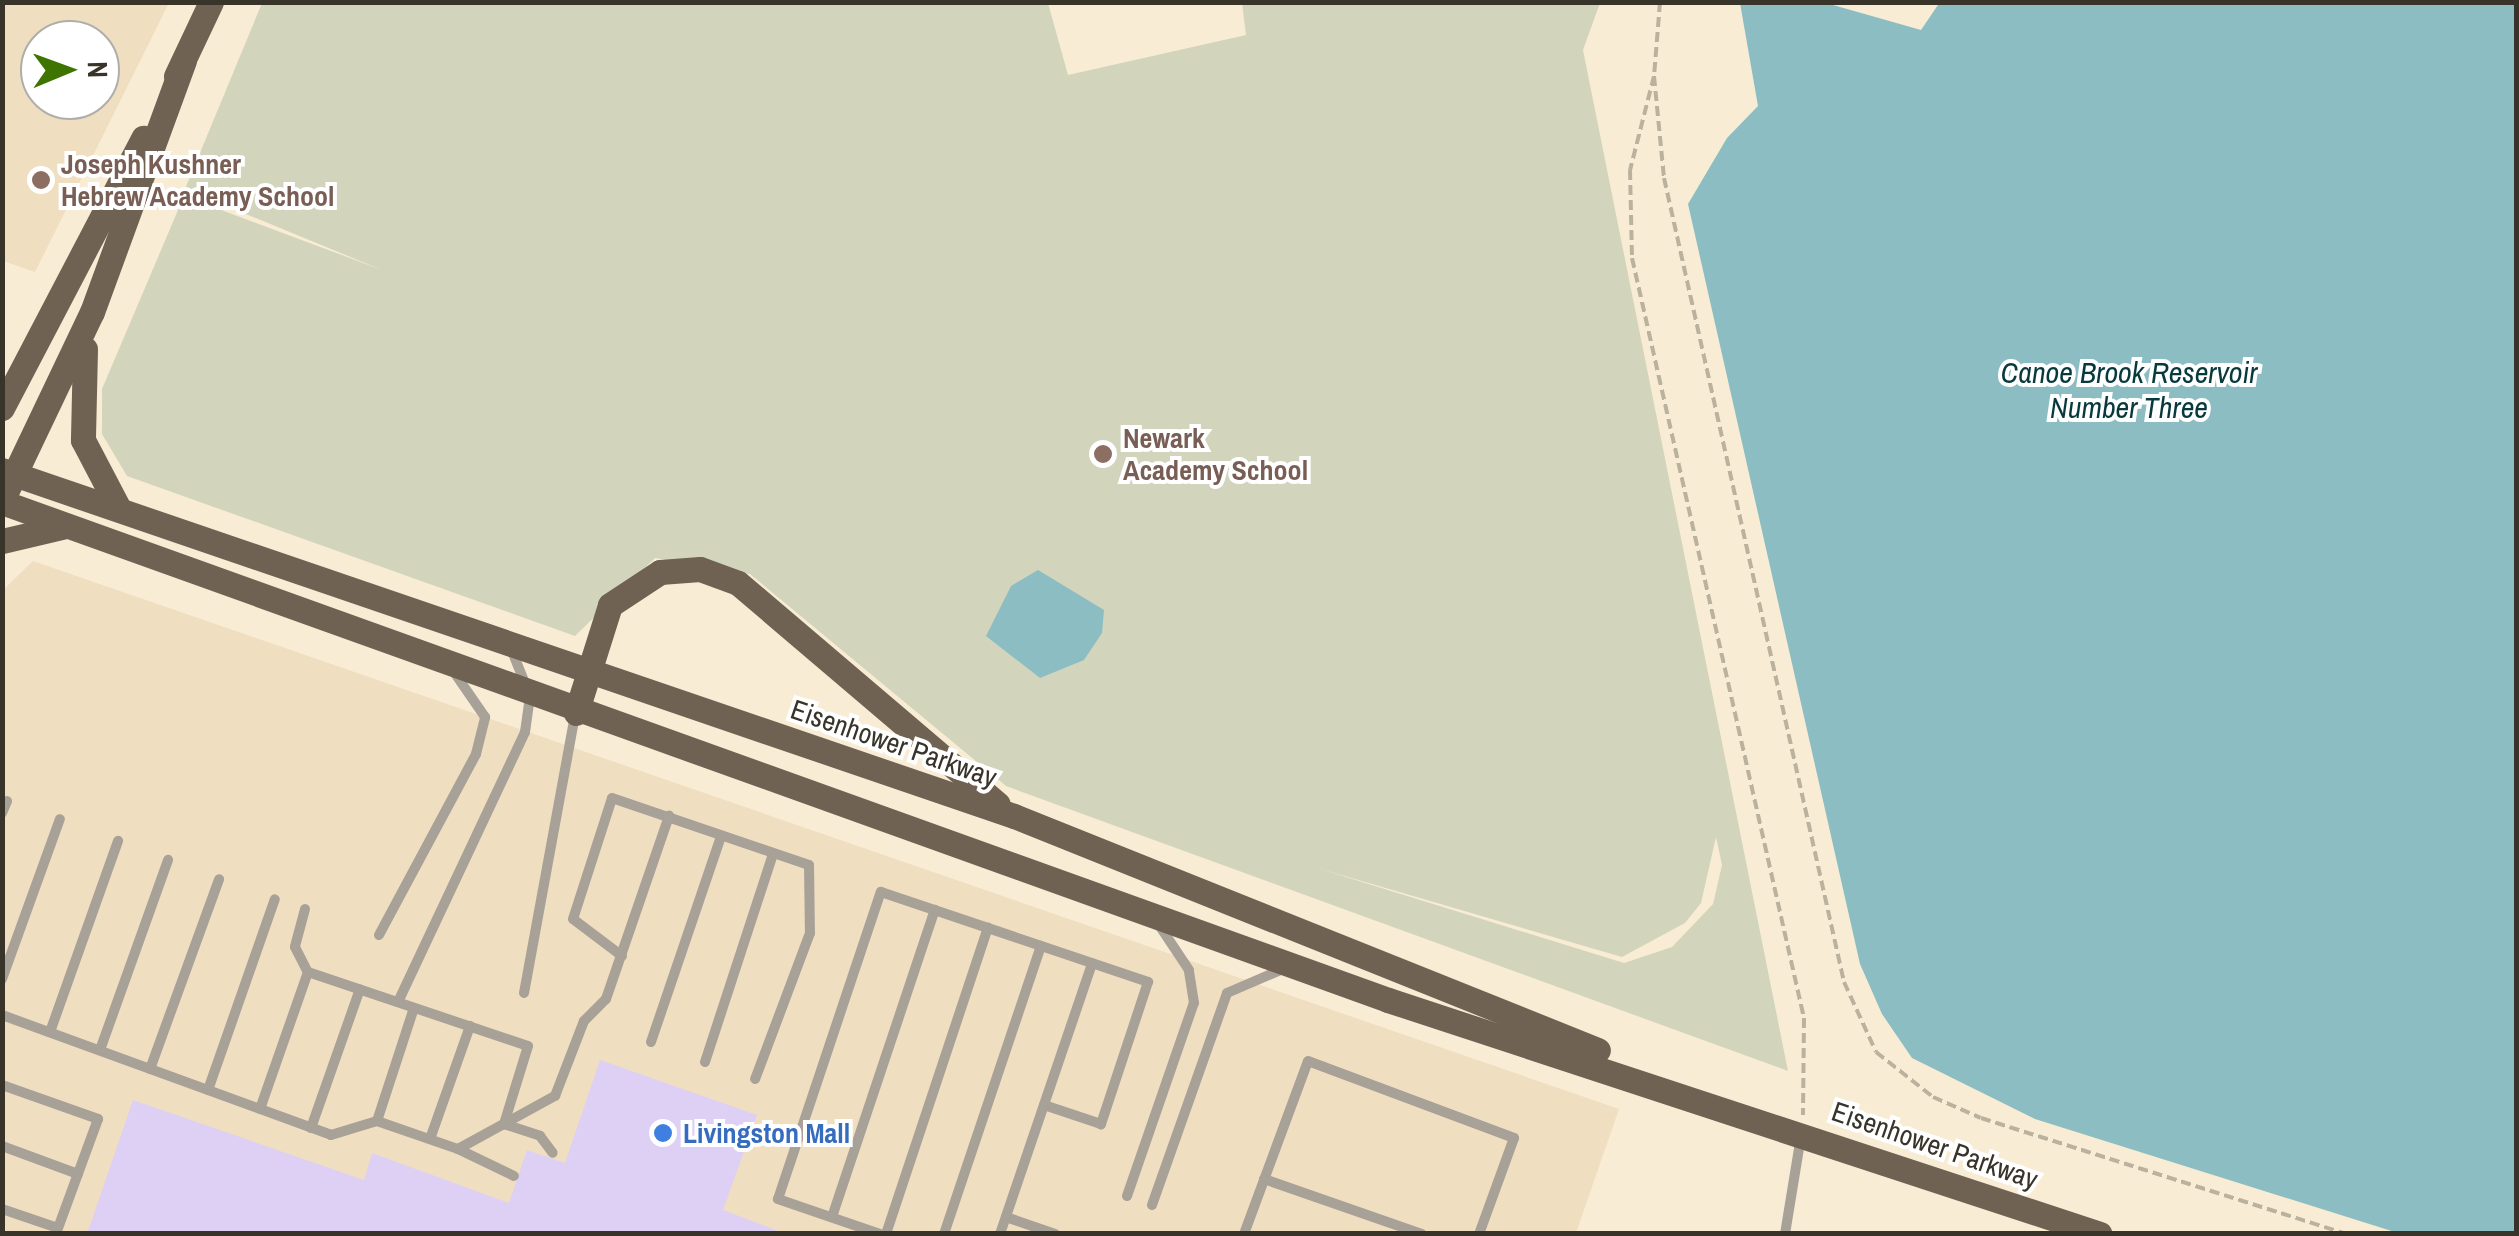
<!DOCTYPE html>
<html>
<head>
<meta charset="utf-8">
<style>
  body { margin:0 }
  #map { position:relative; width:2519px; height:1236px; overflow:hidden; background:#f8ecd4; font-family:"Archivo Narrow",sans-serif }
  div>[style] { position:absolute }
  .built>* { inset:0; background:#efdfc0 }
  .green>* { inset:0; background:#d2d5bc }
  .water>* { inset:0; background:#8bbdc2 }
  .building>* { inset:0; background:#decff4 }
  .path>* { height:4px; margin-top:-2px; transform-origin:0; background:repeating-linear-gradient(90deg,#bbb29e 0 10px,transparent 0 15px) }
  .service>* { height:10px; margin:-5px; padding:0 5px; transform-origin:5px; border-radius:5px; background:#a8a198 }
  .primary>* { height:25px; margin:-12.5px; padding:0 12.5px; transform-origin:12.5px; border-radius:12.5px; background:#6f6252 }
  .dots>* { width:28px; height:28px; translate:-50% -50%; box-sizing:border-box; border:5px solid #fff; border-radius:50% }
  span { translate:-50% -50%; white-space:nowrap; text-align:center; line-height:1.15; -webkit-text-stroke:8px #fff; paint-order:stroke }
  .education-label { font-size:28px; color:#785e54; font-weight:700 }
  .left { translate:0 -50%; text-align:left }
  .street-label { font-size:28px; color:#38342a }
  .shop-label { font-size:28px; color:#366cbe; font-weight:700 }
  .water-label { font-size:30px; color:#07393d; font-style:italic }
  .frame { position:absolute; inset:0; border:5px solid #38342a; pointer-events:none }
  .north { position:absolute; left:20px; top:20px; width:100px; height:100px; box-sizing:border-box; background:#fff; border:2px solid #afaeaa; border-radius:50%; rotate:89deg; font-size:28px; font-weight:700; line-height:40px; text-align:center; color:#38342a }
  .north::after { content:''; display:block; margin:auto; width:35px; height:45px; background:#3e7400; clip-path:polygon(50% 0,100% 100%,50% 72%,0 100%) }
</style>
</head>
<body>
<div id="map">
  <div class="built">
    <div style="clip-path:polygon(evenodd,3px 3px,169px 3px,35px 272px,3px 261px,3px 3px,40px 40px,100px 40px,100px 100px,40px 100px,40px 40px)"></div>
    <div style="clip-path:polygon(33px 561px,1619px 1109px,1576px 1233px,3px 1233px,2px 591px)"></div>
  </div>
  <div class="green">
    <div style="clip-path:polygon(evenodd,262px 3px,1048px 3px,1068px 75px,1246px 35px,1242px 3px,1600px 3px,1583px 50px,1788px 1071px,1006px 786px,750px 574px,655px 558px,575px 636px,127px 476px,102px 434px,102px 389px,184px 196px,382px 270px,185px 189px,262px 3px,1716px 837px,1722px 865px,1713px 904px,1672px 947px,1624px 963px,1317px 868px,1622px 957px,1685px 923px,1701px 903px,1716px 837px)"></div>
  </div>
  <div class="water">
    <div style="clip-path:polygon(1940px 2px,2516px 3px,2516px 1233px,2398px 1233px,2035px 1119px,1912px 1058px,1882px 1014px,1860px 964px,1688px 204px,1727px 138px,1758px 106px,1740px 3px,1826px 3px,1921px 30px)"></div>
    <div style="clip-path:polygon(1038px 570px,1104px 610px,1102px 633px,1084px 660px,1040px 678px,986px 636px,1011px 586px)"></div>
  </div>
  <div class="building">
    <div style="clip-path:polygon(600px 1060px,757px 1115px,723px 1210px,786px 1234px,87px 1234px,133px 1100px,364px 1180px,372px 1153px,509px 1203px,527px 1150px,565px 1163px)"></div>
  </div>
  <div class="path">
    <div style="left:1660px;top:2px;width:74px;rotate:94.6deg"></div>
    <div style="left:1654px;top:76px;width:97px;rotate:104.3deg"></div>
    <div style="left:1630px;top:170px;width:88px;rotate:88.7deg"></div>
    <div style="left:1632px;top:258px;width:779px;rotate:77.25deg"></div>
    <div style="left:1804px;top:1018px;width:97px;rotate:90.6deg"></div>
    <div style="left:1654px;top:76px;width:102px;rotate:84.4deg"></div>
    <div style="left:1664px;top:178px;width:824px;rotate:77.38deg"></div>
    <div style="left:1844px;top:982px;width:77px;rotate:65.4deg"></div>
    <div style="left:1876px;top:1052px;width:73px;rotate:38.3deg"></div>
    <div style="left:1933px;top:1097px;width:52px;rotate:23.6deg"></div>
    <div style="left:1981px;top:1118px;width:384px;rotate:17.6deg"></div>
  </div>
  <div class="service">
    <div style="left:2px;top:813px;width:13px;rotate:-67deg"></div>
    <div style="left:305px;top:909px;width:39px;rotate:105deg"></div>
    <div style="left:295px;top:947px;width:28px;rotate:63deg"></div>
    <div style="left:308px;top:972px;width:232px;rotate:18.6deg"></div>
    <div style="left:528px;top:1046px;width:82px;rotate:107.1deg"></div>
    <div style="left:504px;top:1124px;width:38px;rotate:18deg"></div>
    <div style="left:540px;top:1136px;width:21px;rotate:53deg"></div>
    <div style="left:379px;top:935px;width:205px;rotate:-61.8deg"></div>
    <div style="left:476px;top:754px;width:38px;rotate:-76deg"></div>
    <div style="left:485px;top:717px;width:55px;rotate:-124.6deg"></div>
    <div style="left:622px;top:956px;width:61px;rotate:-142.9deg"></div>
    <div style="left:573px;top:919px;width:127px;rotate:-72.1deg"></div>
    <div style="left:612px;top:798px;width:208px;rotate:18.8deg"></div>
    <div style="left:809px;top:865px;width:68px;rotate:89.2deg"></div>
    <div style="left:810px;top:933px;width:156px;rotate:110.6deg"></div>
    <div style="left:2px;top:979px;width:170px;rotate:-70.1deg"></div>
    <div style="left:524px;top:993px;width:284px;rotate:-79.6deg"></div>
    <div style="left:398px;top:1002px;width:298px;rotate:-64.8deg"></div>
    <div style="left:525px;top:732px;width:36px;rotate:-82deg"></div>
    <div style="left:530px;top:696px;width:48px;rotate:-111.8deg"></div>
    <div style="left:2px;top:1015px;width:350px;rotate:20deg"></div>
    <div style="left:331px;top:1135px;width:48px;rotate:-16.9deg"></div>
    <div style="left:377px;top:1121px;width:86px;rotate:19.1deg"></div>
    <div style="left:458px;top:1149px;width:111px;rotate:-28.7deg"></div>
    <div style="left:555px;top:1096px;width:80px;rotate:-68.9deg"></div>
    <div style="left:584px;top:1021px;width:31px;rotate:-45deg"></div>
    <div style="left:606px;top:999px;width:194px;rotate:-71deg"></div>
    <div style="left:50px;top:1032px;width:203px;rotate:-70.4deg"></div>
    <div style="left:651px;top:1042px;width:218px;rotate:-71.2deg"></div>
    <div style="left:100px;top:1050px;width:202px;rotate:-70.3deg"></div>
    <div style="left:705px;top:1062px;width:219px;rotate:-71.9deg"></div>
    <div style="left:150px;top:1069px;width:202px;rotate:-70deg"></div>
    <div style="left:2px;top:1085px;width:102px;rotate:19.5deg"></div>
    <div style="left:98px;top:1119px;width:122px;rotate:110.1deg"></div>
    <div style="left:208px;top:1090px;width:202px;rotate:-70.7deg"></div>
    <div style="left:260px;top:1109px;width:145px;rotate:-70.7deg"></div>
    <div style="left:377px;top:1121px;width:119px;rotate:-71.9deg"></div>
    <div style="left:311px;top:1128px;width:147px;rotate:-70.6deg"></div>
    <div style="left:430px;top:1139px;width:120px;rotate:-70.5deg"></div>
    <div style="left:2px;top:1146px;width:81px;rotate:20.2deg"></div>
    <div style="left:458px;top:1149px;width:62px;rotate:25.7deg"></div>
    <div style="left:1264px;top:1179px;width:167px;rotate:19.2deg"></div>
    <div style="left:1127px;top:1196px;width:204px;rotate:-70.9deg"></div>
    <div style="left:1194px;top:1003px;width:33px;rotate:-99deg"></div>
    <div style="left:1189px;top:970px;width:54px;rotate:-123.7deg"></div>
    <div style="left:1152px;top:1205px;width:225px;rotate:-70.5deg"></div>
    <div style="left:1227px;top:993px;width:63px;rotate:-23.3deg"></div>
    <div style="left:2px;top:1209px;width:59px;rotate:18.7deg"></div>
    <div style="left:832px;top:1217px;width:324px;rotate:-71.5deg"></div>
    <div style="left:1006px;top:1217px;width:52px;rotate:19.1deg"></div>
    <div style="left:880px;top:1234px;width:108px;rotate:-161.1deg"></div>
    <div style="left:778px;top:1199px;width:324px;rotate:-71.5deg"></div>
    <div style="left:881px;top:892px;width:282px;rotate:18.6deg"></div>
    <div style="left:1148px;top:982px;width:150px;rotate:108.3deg"></div>
    <div style="left:1101px;top:1124px;width:60px;rotate:-161.6deg"></div>
    <div style="left:886px;top:1234px;width:323px;rotate:-71.6deg"></div>
    <div style="left:944px;top:1234px;width:304px;rotate:-71.4deg"></div>
    <div style="left:1000px;top:1234px;width:286px;rotate:-71.2deg"></div>
    <div style="left:1244px;top:1234px;width:184px;rotate:-69.7deg"></div>
    <div style="left:1308px;top:1061px;width:220px;rotate:20.5deg"></div>
    <div style="left:1514px;top:1138px;width:102px;rotate:110deg"></div>
    <div style="left:1785px;top:1234px;width:99px;rotate:-80.7deg"></div>
  </div>
  <div class="primary">
    <div style="left:176px;top:76px;width:82px;rotate:-64.7deg"></div>
    <div style="left:85px;top:349px;width:91px;rotate:91.3deg"></div>
    <div style="left:83px;top:440px;width:78px;rotate:62.4deg"></div>
    <div style="left:2px;top:408px;width:305px;rotate:-62.4deg"></div>
    <div style="left:2px;top:470px;width:1070px;rotate:18.88deg"></div>
    <div style="left:1014px;top:816px;width:629px;rotate:21.84deg"></div>
    <div style="left:7px;top:490px;width:197px;rotate:-64.5deg"></div>
    <div style="left:92px;top:312px;width:267px;rotate:-69.9deg"></div>
    <div style="left:2px;top:502px;width:1473px;rotate:19.76deg"></div>
    <div style="left:1388px;top:1000px;width:749px;rotate:18.19deg"></div>
    <div style="left:2px;top:541px;width:62px;rotate:-13.1deg"></div>
    <div style="left:576px;top:713px;width:113px;rotate:-72.5deg"></div>
    <div style="left:610px;top:605px;width:60px;rotate:-33.4deg"></div>
    <div style="left:660px;top:572px;width:40px;rotate:-4.3deg"></div>
    <div style="left:700px;top:569px;width:40px;rotate:20.2deg"></div>
    <div style="left:738px;top:583px;width:341px;rotate:40.4deg"></div>
  </div>
  <div class="dots">
    <div style="left:41px;top:180px;background:#8d6e63"></div>
    <div style="left:1103px;top:454px;background:#8d6e63"></div>
    <div style="left:663px;top:1133px;background:#3f7fe0"></div>
  </div>
  <div class="education-label">
    <span class="left" style="left:61px;top:180px">Joseph Kushner<br>Hebrew Academy School</span>
    <span class="left" style="left:1123px;top:454px">Newark<br>Academy School</span>
  </div>
  <div class="street-label">
    <span style="left:894px;top:743px;rotate:19deg">Eisenhower Parkway</span>
    <span style="left:1935px;top:1145px;rotate:19deg">Eisenhower Parkway</span>
  </div>
  <div class="shop-label">
    <span class="left" style="left:683px;top:1133px">Livingston Mall</span>
  </div>
  <div class="water-label">
    <span style="left:2129px;top:389px">Canoe Brook Reservoir<br>Number Three</span>
  </div>
  <div class="frame"></div>
  <div class="north">N</div>
</div>
</body>
</html>
